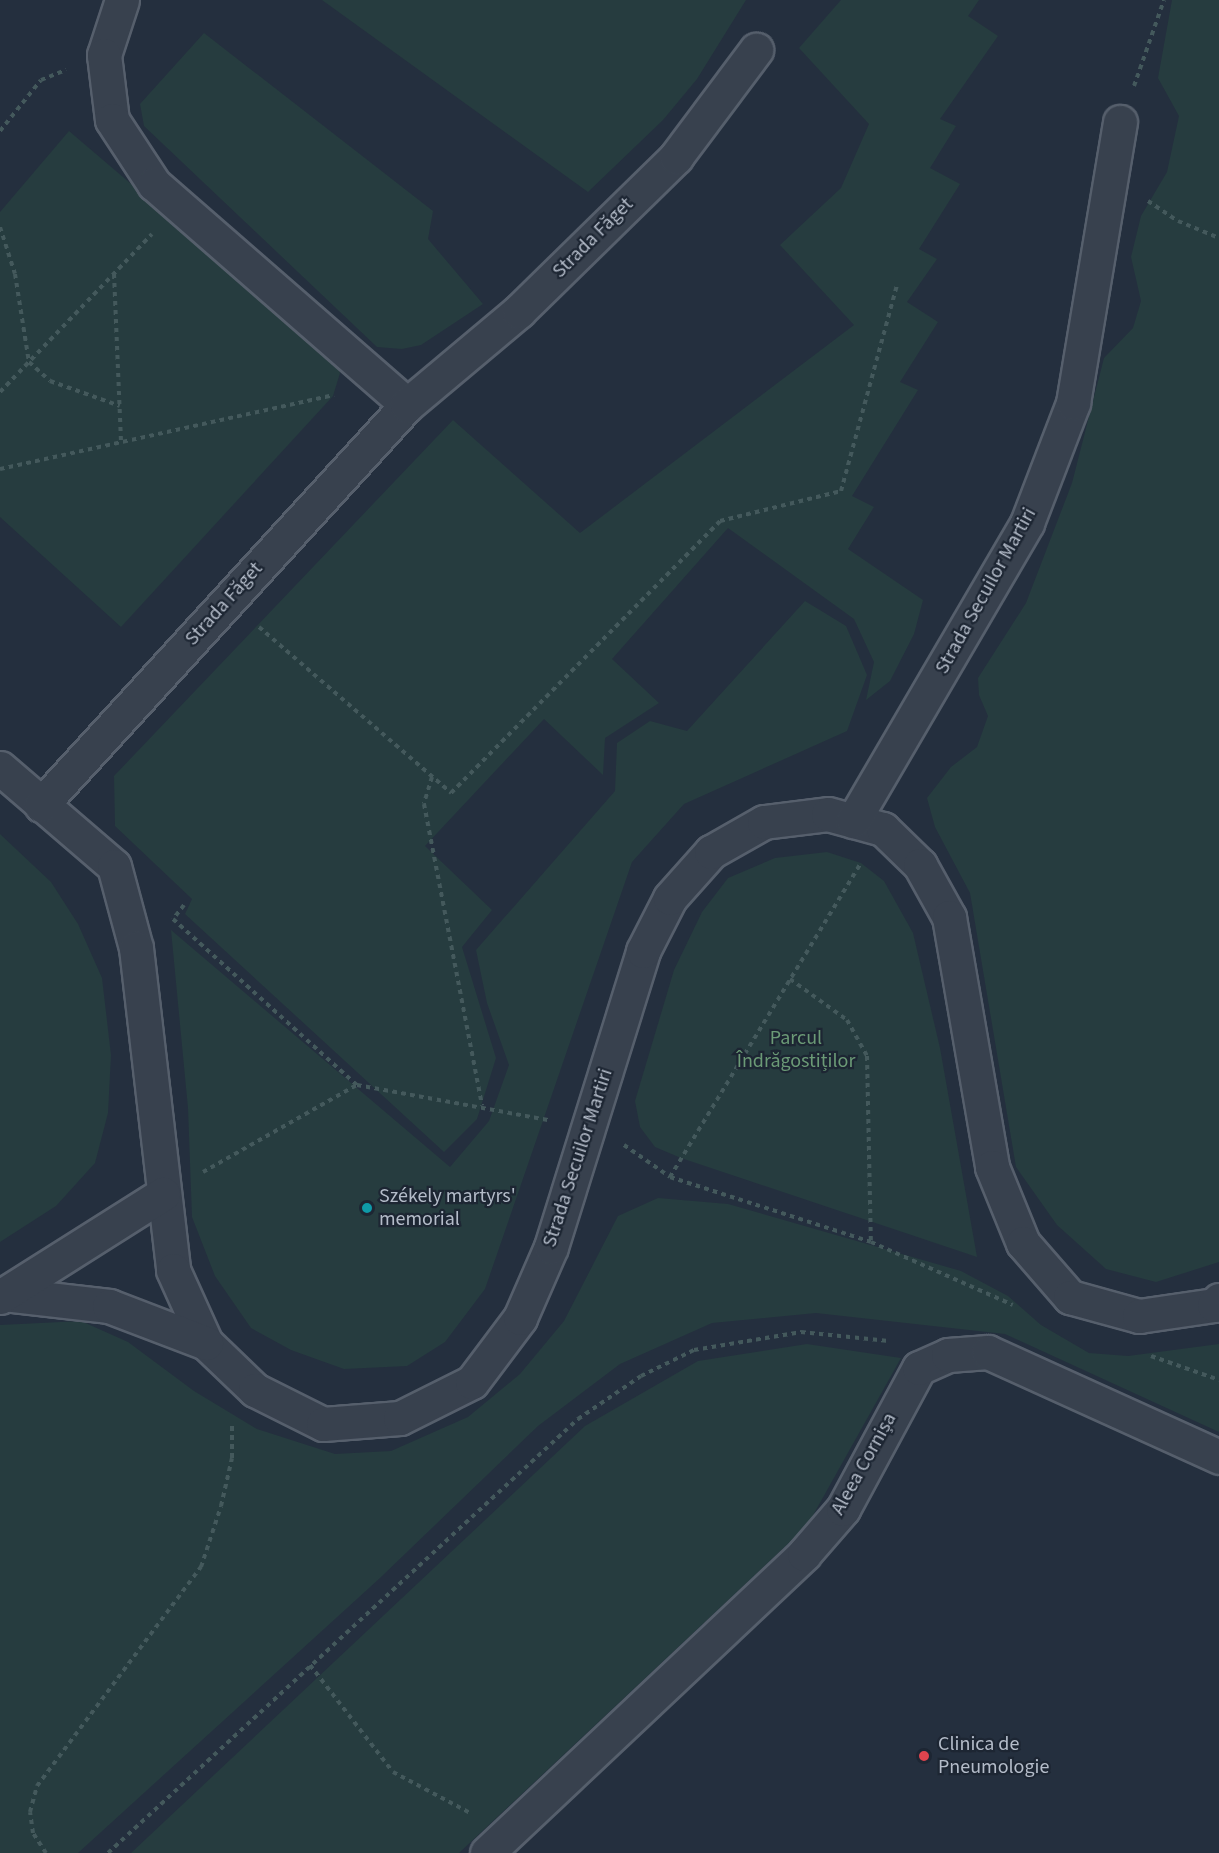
<!DOCTYPE html>
<html>
<head>
<meta charset="utf-8">
<style>
  body { margin:0 }
  #map { position:relative; width:1219px; height:1853px; overflow:hidden; background:#242f3e; font-family:"Source Sans 3",sans-serif }
  div>[style] { position:absolute }
  .green>* { inset:0; background:#263c3f }
  .path>* { height:4px; margin-top:-2px; transform-origin:0; background:repeating-linear-gradient(90deg,#44595c 0 4.5px,transparent 0 9px) }
  .roads { filter:drop-shadow(2px 0 #565f6c) drop-shadow(-2px 0 #565f6c) drop-shadow(0 2px #565f6c) drop-shadow(0 -2px #565f6c) }
  .street>* { height:33px; margin:-16.5px; padding:0 16.5px; transform-origin:16.5px; border-radius:16.5px; background:#38414e }
  .dots>* { width:16px; height:16px; translate:-50% -50%; box-sizing:border-box; border:3px solid #1d2633; border-radius:50% }
  span { translate:-50% -50%; white-space:nowrap; text-align:center; line-height:1.15; -webkit-text-stroke:4.5px #1d2633; paint-order:stroke }
  .street-label { font-size:20px; color:#b4bcc9 }
  .park-label { font-size:20px; color:#6b9a76 }
  .poi-label { font-size:20px; color:#b4bcc9 }
  .left { translate:0 -50%; text-align:left }
</style>
</head>
<body>
<div id="map">
  <div class="green">
    <div style="clip-path:polygon(322px 0,746px 0,697px 79px,663px 120px,588px 192px)"></div>
    <div style="clip-path:polygon(841px 0,979px 0,968px 16px,998px 36px,940px 119px,956px 126px,930px 168px,960px 184px,919px 249px,937px 259px,907px 302px,938px 322px,900px 382px,918px 390px,852px 496px,874px 507px,848px 549px,923px 600px,914px 634px,890px 681px,866px 700px,874px 662px,854px 619px,728px 528px,612px 659px,659px 703px,605px 738px,603px 775px,544px 719px,425px 846px,492px 910px,462px 947px,496px 1058px,477px 1119px,444px 1152px,185px 914px,192px 899px,115px 826px,114px 776px,453px 420px,580px 533px,854px 325px,780px 245px,841px 188px,869px 124px,799px 48px)"></div>
    <div style="clip-path:polygon(1172px 0,1219px 0,1219px 1262px,1156px 1282px,1106px 1269px,1057px 1225px,1016px 1167px,970px 893px,935px 827px,927px 798px,951px 767px,977px 747px,988px 716px,979px 695px,978px 678px,1026px 603px,1072px 483px,1104px 358px,1133px 328px,1141px 301px,1131px 257px,1141px 216px,1167px 172px,1179px 116px,1158px 78px)"></div>
    <div style="clip-path:polygon(204px 33px,433px 211px,428px 239px,483px 304px,421px 345px,402px 349px,377px 347px,144px 126px,140px 104px)"></div>
    <div style="clip-path:polygon(69px 131px,333px 356px,340px 373px,333px 396px,121px 627px,0 517px,0 212px)"></div>
    <div style="clip-path:polygon(805px 601px,846px 626px,867px 675px,847px 731px,684px 804px,632px 862px,485px 1289px,445px 1342px,407px 1366px,344px 1369px,291px 1350px,251px 1328px,215px 1276px,192px 1217px,188px 1108px,171px 930px,450px 1167px,489px 1121px,509px 1065px,487px 1003px,476px 950px,615px 791px,617px 743px,650px 721px,687px 731px)"></div>
    <div style="clip-path:polygon(0 834px,51px 882px,78px 924px,102px 978px,111px 1055px,108px 1113px,95px 1163px,56px 1206px,0 1242px)"></div>
    <div style="clip-path:polygon(827px 852px,861px 863px,884px 881px,913px 933px,940px 1048px,977px 1257px,681px 1158px,655px 1147px,640px 1127px,635px 1101px,674px 970px,702px 912px,728px 878px,775px 858px)"></div>
    <div style="clip-path:polygon(658px 1198px,728px 1204px,961px 1271px,1008px 1296px,1041px 1325px,1089px 1353px,1128px 1356px,1219px 1344px,1219px 1432px,1005px 1334px,816px 1313px,712px 1323px,620px 1364px,538px 1426px,380px 1578px,78px 1853px,0 1853px,0 1325px,81px 1321px,128px 1342px,194px 1391px,257px 1429px,335px 1454px,391px 1451px,468px 1417px,520px 1374px,564px 1321px,618px 1216px)"></div>
    <div style="clip-path:polygon(807px 1344px,901px 1358px,807px 1526px,459px 1853px,131px 1853px,585px 1426px,698px 1361px)"></div>
  </div>
  <div class="path">
    <div style="left:1134px;top:86px;width:91px;rotate:-70.8deg"></div>
    <div style="left:0;top:131px;width:65px;rotate:-51.2deg"></div>
    <div style="left:41px;top:80px;width:27px;rotate:-22deg"></div>
    <div style="left:1148px;top:201px;width:36px;rotate:34deg"></div>
    <div style="left:1178px;top:221px;width:44px;rotate:22.5deg"></div>
    <div style="left:0;top:227px;width:49px;rotate:72.3deg"></div>
    <div style="left:15px;top:274px;width:89px;rotate:81deg"></div>
    <div style="left:29px;top:362px;width:28px;rotate:42deg"></div>
    <div style="left:50px;top:381px;width:74px;rotate:19.7deg"></div>
    <div style="left:114px;top:274px;width:168px;rotate:87.6deg"></div>
    <div style="left:0;top:392px;width:219px;rotate:-46.1deg"></div>
    <div style="left:0;top:469px;width:342px;rotate:-12.5deg"></div>
    <div style="left:259px;top:627px;width:254px;rotate:40.8deg"></div>
    <div style="left:451px;top:793px;width:383px;rotate:-45.3deg"></div>
    <div style="left:720px;top:521px;width:125px;rotate:-13.9deg"></div>
    <div style="left:841px;top:491px;width:213px;rotate:-74.8deg"></div>
    <div style="left:432px;top:777px;width:28px;rotate:107deg"></div>
    <div style="left:424px;top:804px;width:307px;rotate:79.1deg"></div>
    <div style="left:184px;top:905px;width:18px;rotate:128deg"></div>
    <div style="left:173px;top:919px;width:248px;rotate:42.1deg"></div>
    <div style="left:357px;top:1085px;width:194px;rotate:10.4deg"></div>
    <div style="left:790px;top:979px;width:70px;rotate:35.7deg"></div>
    <div style="left:847px;top:1020px;width:41px;rotate:60.9deg"></div>
    <div style="left:867px;top:1056px;width:186px;rotate:88.8deg"></div>
    <div style="left:624px;top:1145px;width:56px;rotate:34.8deg"></div>
    <div style="left:670px;top:1177px;width:211px;rotate:17.9deg"></div>
    <div style="left:871px;top:1242px;width:155px;rotate:23.9deg"></div>
    <div style="left:203px;top:1172px;width:177px;rotate:-29.5deg"></div>
    <div style="left:670px;top:1177px;width:365px;rotate:-58.7deg"></div>
    <div style="left:1151px;top:1356px;width:72px;rotate:19.4deg"></div>
    <div style="left:310px;top:1665px;width:135px;rotate:52.2deg"></div>
    <div style="left:393px;top:1772px;width:89px;rotate:28deg"></div>
    <div style="left:46px;top:1853px;width:24px;rotate:-123deg"></div>
    <div style="left:33px;top:1833px;width:21px;rotate:-98deg"></div>
    <div style="left:30px;top:1812px;width:27px;rotate:-75deg"></div>
    <div style="left:37px;top:1786px;width:274px;rotate:-53.2deg"></div>
    <div style="left:201px;top:1567px;width:64px;rotate:-71.8deg"></div>
    <div style="left:221px;top:1506px;width:49px;rotate:-77.1deg"></div>
    <div style="left:232px;top:1458px;width:35px;rotate:-90deg"></div>
    <div style="left:108px;top:1853px;width:640px;rotate:-42.72deg"></div>
    <div style="left:578px;top:1419px;width:76px;rotate:-34.3deg"></div>
    <div style="left:641px;top:1376px;width:59px;rotate:-26.1deg"></div>
    <div style="left:694px;top:1350px;width:109px;rotate:-9.5deg"></div>
    <div style="left:801px;top:1332px;width:88px;rotate:5.8deg"></div>
  </div>
  <div class="roads">
    <div class="street">
      <div style="left:122px;top:0;width:58px;rotate:108.1deg"></div>
      <div style="left:104px;top:55px;width:65px;rotate:83deg"></div>
      <div style="left:112px;top:120px;width:77px;rotate:56.7deg"></div>
      <div style="left:154px;top:184px;width:336px;rotate:41.1deg"></div>
      <div style="left:0;top:768px;width:150px;rotate:40.7deg"></div>
      <div style="left:114px;top:866px;width:85px;rotate:75deg"></div>
      <div style="left:136px;top:948px;width:324px;rotate:83.4deg"></div>
      <div style="left:173px;top:1270px;width:80px;rotate:65.7deg"></div>
      <div style="left:206px;top:1343px;width:68px;rotate:43.8deg"></div>
      <div style="left:255px;top:1390px;width:76px;rotate:26.6deg"></div>
      <div style="left:323px;top:1424px;width:77px;rotate:-4.5deg"></div>
      <div style="left:400px;top:1418px;width:80px;rotate:-26.6deg"></div>
      <div style="left:472px;top:1382px;width:80px;rotate:-53.1deg"></div>
      <div style="left:520px;top:1318px;width:77px;rotate:-66.4deg"></div>
      <div style="left:551px;top:1247px;width:310px;rotate:-72.7deg"></div>
      <div style="left:643px;top:951px;width:59px;rotate:-63deg"></div>
      <div style="left:670px;top:898px;width:62px;rotate:-48.3deg"></div>
      <div style="left:711px;top:852px;width:61px;rotate:-29.5deg"></div>
      <div style="left:764px;top:822px;width:64px;rotate:-7.1deg"></div>
      <div style="left:828px;top:814px;width:57px;rotate:15.3deg"></div>
      <div style="left:883px;top:829px;width:52px;rotate:44.2deg"></div>
      <div style="left:920px;top:865px;width:60px;rotate:60.9deg"></div>
      <div style="left:949px;top:917px;width:254px;rotate:80.2deg"></div>
      <div style="left:992px;top:1167px;width:82px;rotate:67.8deg"></div>
      <div style="left:1023px;top:1243px;width:72px;rotate:49deg"></div>
      <div style="left:1070px;top:1297px;width:72px;rotate:15.4deg"></div>
      <div style="left:1139px;top:1316px;width:76px;rotate:-8.3deg"></div>
      <div style="left:1214px;top:1305px;width:7px;rotate:-45deg"></div>
      <div style="left:41px;top:805px;width:542px;rotate:-47.54deg"></div>
      <div style="left:407px;top:405px;width:146px;rotate:-40deg"></div>
      <div style="left:519px;top:311px;width:220px;rotate:-44.4deg"></div>
      <div style="left:676px;top:157px;width:134px;rotate:-53.2deg"></div>
      <div style="left:853px;top:821px;width:345px;rotate:-59.7deg"></div>
      <div style="left:1027px;top:523px;width:129px;rotate:-69deg"></div>
      <div style="left:1073px;top:403px;width:285px;rotate:-80.5deg"></div>
      <div style="left:4px;top:1294px;width:106px;rotate:6.5deg"></div>
      <div style="left:109px;top:1306px;width:104px;rotate:20.9deg"></div>
      <div style="left:0;top:1297px;width:193px;rotate:-32.3deg"></div>
      <div style="left:487px;top:1853px;width:436px;rotate:-43.3deg"></div>
      <div style="left:804px;top:1554px;width:60px;rotate:-49.1deg"></div>
      <div style="left:843px;top:1509px;width:160px;rotate:-61.7deg"></div>
      <div style="left:919px;top:1368px;width:32px;rotate:-24deg"></div>
      <div style="left:948px;top:1355px;width:40px;rotate:-4.3deg"></div>
      <div style="left:988px;top:1352px;width:254px;rotate:24.4deg"></div>
    </div>
  </div>
  <div class="dots">
    <div style="left:367px;top:1208px;background:#0f9aa8"></div>
    <div style="left:924px;top:1756px;background:#e0444e"></div>
  </div>
  <div class="street-label">
    <span style="left:593px;top:238px;rotate:-45deg">Strada Făget</span>
    <span style="left:986px;top:591px;rotate:-61deg">Strada Secuilor Martiri</span>
    <span style="left:224px;top:604px;rotate:-48deg">Strada Făget</span>
    <span style="left:578px;top:1158px;rotate:-72deg">Strada Secuilor Martiri</span>
    <span style="left:864px;top:1464px;rotate:-61deg">Aleea Cornișa</span>
  </div>
  <div class="park-label">
    <span style="left:796px;top:1050px">Parcul<br>Îndrăgostiților</span>
  </div>
  <div class="poi-label">
    <span class="left" style="left:379px;top:1208px">Székely martyrs'<br>memorial</span>
    <span class="left" style="left:938px;top:1756px">Clinica de<br>Pneumologie</span>
  </div>
</div>
</body>
</html>
